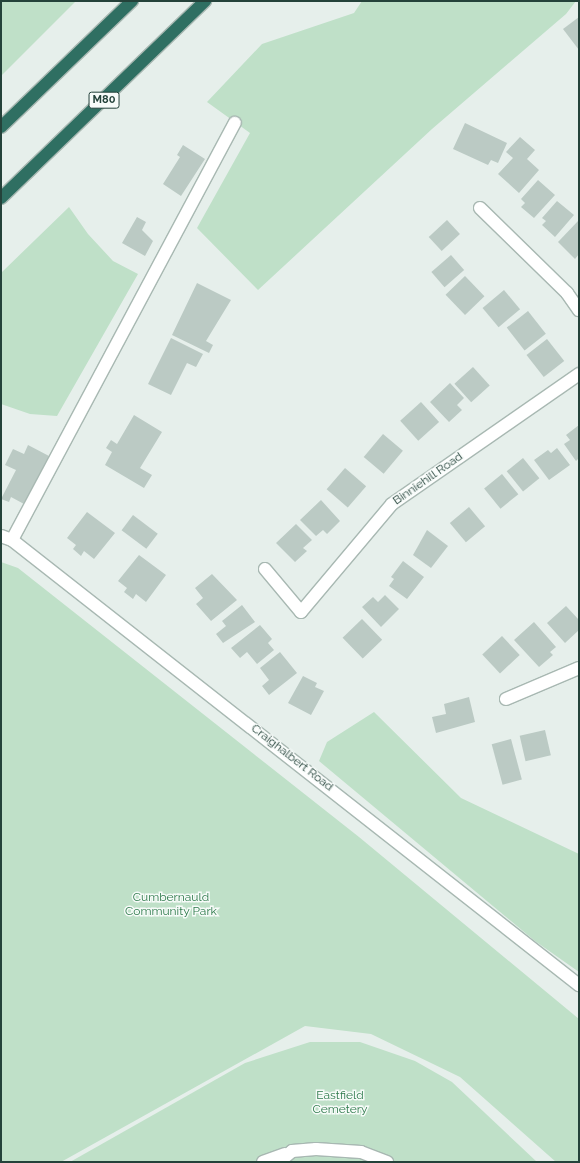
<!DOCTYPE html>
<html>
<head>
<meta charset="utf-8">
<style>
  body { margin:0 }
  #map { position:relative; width:580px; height:1163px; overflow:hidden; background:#e6efeb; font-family:Raleway,sans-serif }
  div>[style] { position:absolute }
  .green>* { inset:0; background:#bfe0c8 }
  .building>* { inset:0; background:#bbcac4; transform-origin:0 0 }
  .roads { filter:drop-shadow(1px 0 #a8b8b2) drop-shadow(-1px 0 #a8b8b2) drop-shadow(0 1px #a8b8b2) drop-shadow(0 -1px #a8b8b2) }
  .minor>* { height:12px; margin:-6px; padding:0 6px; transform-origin:6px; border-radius:6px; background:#fff }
  .highway>* { height:12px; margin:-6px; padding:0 6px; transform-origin:6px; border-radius:6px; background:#2f6f62 }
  span { translate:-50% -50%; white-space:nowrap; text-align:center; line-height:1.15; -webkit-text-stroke:3px #f7fbf9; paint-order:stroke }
  .shield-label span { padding:1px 3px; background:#f7fbf9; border:1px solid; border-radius:3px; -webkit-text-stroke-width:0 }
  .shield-label { font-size:11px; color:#24423a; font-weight:700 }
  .street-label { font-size:12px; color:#24423a }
  .park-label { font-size:12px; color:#2d7a4b }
  .frame { position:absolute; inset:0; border:2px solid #24423a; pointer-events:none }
</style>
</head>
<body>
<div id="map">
  <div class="green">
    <div style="clip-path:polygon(1px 1px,76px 1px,1px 76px)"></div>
    <div style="clip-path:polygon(362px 1px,576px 1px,566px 14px,432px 129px,258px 290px,197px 228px,250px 133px,207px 102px,262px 44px,354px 13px)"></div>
    <div style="clip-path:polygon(69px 207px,88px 234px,113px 261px,138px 274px,57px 416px,30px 414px,1px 404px,1px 273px)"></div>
    <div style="clip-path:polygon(1px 562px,18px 568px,359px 837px,579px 1019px,579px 1162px,556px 1162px,460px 1077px,371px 1034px,305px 1026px,61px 1162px,1px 1162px)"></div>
    <div style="clip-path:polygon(374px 712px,461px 798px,579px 854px,579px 972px,535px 941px,319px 761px,327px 742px)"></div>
    <div style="clip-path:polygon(310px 1042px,360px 1042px,415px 1061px,452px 1082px,537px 1162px,70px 1162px,245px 1063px)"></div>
  </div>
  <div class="building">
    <div style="clip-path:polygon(579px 17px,579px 50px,563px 29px)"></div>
    <div style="clip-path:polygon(465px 123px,507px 143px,498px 163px,491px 160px,488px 165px,453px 149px)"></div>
    <div style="clip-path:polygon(520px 137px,535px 150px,527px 159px,539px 170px,519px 193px,498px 174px,513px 158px,506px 152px)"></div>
    <div style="clip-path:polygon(183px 145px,205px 159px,181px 196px,163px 184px,180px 157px,177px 155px)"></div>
    <div style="clip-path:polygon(538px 180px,555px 195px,534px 218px,521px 207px,525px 203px,521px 199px)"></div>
    <div style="clip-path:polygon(557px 201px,574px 215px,555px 237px,542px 225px,546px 221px,542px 218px)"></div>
    <div style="clip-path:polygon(137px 217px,146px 222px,142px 230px,153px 241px,145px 256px,122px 243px)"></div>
    <div style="left:447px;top:220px;width:19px;height:25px;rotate:47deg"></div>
    <div style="clip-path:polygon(579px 220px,579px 254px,575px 259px,558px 242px)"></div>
    <div style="left:451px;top:255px;width:20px;height:26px;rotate:49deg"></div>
    <div style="left:465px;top:276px;width:28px;height:27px;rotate:46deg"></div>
    <div style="clip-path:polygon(197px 283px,231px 300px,206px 341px,213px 345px,209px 353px,172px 335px)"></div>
    <div style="left:504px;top:290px;width:25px;height:28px;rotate:50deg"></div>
    <div style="left:528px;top:311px;width:29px;height:27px;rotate:52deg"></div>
    <div style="clip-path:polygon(171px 338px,203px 354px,196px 367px,187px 363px,171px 395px,148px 384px)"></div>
    <div style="left:547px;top:339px;width:28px;height:26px;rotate:52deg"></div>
    <div style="left:473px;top:367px;width:25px;height:25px;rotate:48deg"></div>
    <div style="clip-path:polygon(450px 383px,464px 398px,457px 405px,462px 410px,449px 422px,430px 402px)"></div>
    <div style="left:421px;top:402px;width:27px;height:28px;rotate:48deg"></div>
    <div style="clip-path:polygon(134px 415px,162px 432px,140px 468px,152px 475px,144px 488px,105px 465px,112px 452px,106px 448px,111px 440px,117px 444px)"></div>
    <div style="clip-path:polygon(579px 425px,579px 458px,576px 461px,564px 444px,570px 440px,566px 435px)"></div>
    <div style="left:383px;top:434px;width:26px;height:30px;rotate:40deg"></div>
    <div style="clip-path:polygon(28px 445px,49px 456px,24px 504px,11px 497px,9px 502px,1px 499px,16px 470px,5px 465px,13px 449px,24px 454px)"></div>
    <div style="clip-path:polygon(557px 448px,570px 465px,549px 480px,534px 460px,548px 450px,551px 453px)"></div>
    <div style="left:523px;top:458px;width:26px;height:21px;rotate:51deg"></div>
    <div style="left:345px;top:468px;width:28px;height:28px;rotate:41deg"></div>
    <div style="left:502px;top:474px;width:26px;height:23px;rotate:51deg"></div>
    <div style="clip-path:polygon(321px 500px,340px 521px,327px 534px,323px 530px,316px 536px,300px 520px)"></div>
    <div style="left:469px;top:507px;width:25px;height:25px;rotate:50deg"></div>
    <div style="clip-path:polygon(87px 512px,115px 533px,94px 559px,84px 551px,81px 556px,73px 549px,76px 545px,67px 538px)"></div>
    <div style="left:133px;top:515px;width:31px;height:19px;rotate:37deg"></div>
    <div style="clip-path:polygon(296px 524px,312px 540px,303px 548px,307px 551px,295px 562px,276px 543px)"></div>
    <div style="clip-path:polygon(427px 530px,448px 546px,431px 568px,413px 555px)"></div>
    <div style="clip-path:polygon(139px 555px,166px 575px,146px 602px,136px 594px,133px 599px,124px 592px,127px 588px,118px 581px)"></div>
    <div style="clip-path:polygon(403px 561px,424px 577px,407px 599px,389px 586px,394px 579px,391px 577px)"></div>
    <div style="clip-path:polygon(212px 574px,237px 600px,211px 621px,196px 604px,203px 598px,195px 588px)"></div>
    <div style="clip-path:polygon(385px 595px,399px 609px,381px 627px,362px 607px,373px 597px,378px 602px)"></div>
    <div style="clip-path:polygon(242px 605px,255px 622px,223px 643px,216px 634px,226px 626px,222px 621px)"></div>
    <div style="clip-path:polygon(566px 606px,579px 620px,579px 630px,565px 643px,547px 623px)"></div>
    <div style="left:362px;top:619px;width:29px;height:27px;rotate:46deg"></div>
    <div style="clip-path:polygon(534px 622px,556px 647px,550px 652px,553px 655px,539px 667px,514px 640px)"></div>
    <div style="clip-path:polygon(260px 625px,272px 639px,268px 643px,274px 650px,257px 664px,247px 652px,240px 658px,231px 648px)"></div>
    <div style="left:502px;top:636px;width:26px;height:27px;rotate:47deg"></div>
    <div style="clip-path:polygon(280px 652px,297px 673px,269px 695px,262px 686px,269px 680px,260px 668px)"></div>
    <div style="clip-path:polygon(303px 676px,317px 683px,315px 687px,324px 691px,311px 715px,288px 703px)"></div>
    <div style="clip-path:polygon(469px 697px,475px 722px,436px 733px,432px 717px,446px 714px,444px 704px)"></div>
    <div style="left:545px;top:730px;width:26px;height:26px;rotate:77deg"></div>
    <div style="left:511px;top:739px;width:42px;height:20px;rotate:75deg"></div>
  </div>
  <div class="roads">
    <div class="minor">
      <div style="left:480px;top:208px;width:122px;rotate:44.3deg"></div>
      <div style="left:567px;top:293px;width:21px;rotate:55deg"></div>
      <div style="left:1px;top:536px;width:12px;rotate:20deg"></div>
      <div style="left:12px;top:540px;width:721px;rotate:38.13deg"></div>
      <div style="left:12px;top:540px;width:473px;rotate:-61.9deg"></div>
      <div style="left:265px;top:569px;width:56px;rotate:50.1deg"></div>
      <div style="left:301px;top:612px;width:141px;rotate:-49.9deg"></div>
      <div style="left:392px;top:504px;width:228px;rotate:-34.8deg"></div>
      <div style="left:506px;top:699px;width:79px;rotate:-23deg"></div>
      <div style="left:263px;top:1162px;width:23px;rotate:-20deg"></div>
      <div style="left:279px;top:1162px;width:17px;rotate:-40deg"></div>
      <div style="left:292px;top:1151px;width:24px;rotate:-5deg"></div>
      <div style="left:316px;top:1149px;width:45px;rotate:3.8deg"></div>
      <div style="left:361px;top:1152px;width:28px;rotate:21deg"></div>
    </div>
    <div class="highway">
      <div style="left:1px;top:127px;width:182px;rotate:-43.9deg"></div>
      <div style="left:1px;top:198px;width:284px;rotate:-44deg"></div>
    </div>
  </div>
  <div class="shield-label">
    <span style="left:104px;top:100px">M80</span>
  </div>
  <div class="street-label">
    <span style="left:428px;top:479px;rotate:-35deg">Binniehill Road</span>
    <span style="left:292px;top:758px;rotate:38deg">Craighalbert Road</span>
  </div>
  <div class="park-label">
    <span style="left:171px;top:905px">Cumbernauld<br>Community Park</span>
    <span style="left:340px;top:1103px">Eastfield<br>Cemetery</span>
  </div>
  <div class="frame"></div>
</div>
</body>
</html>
